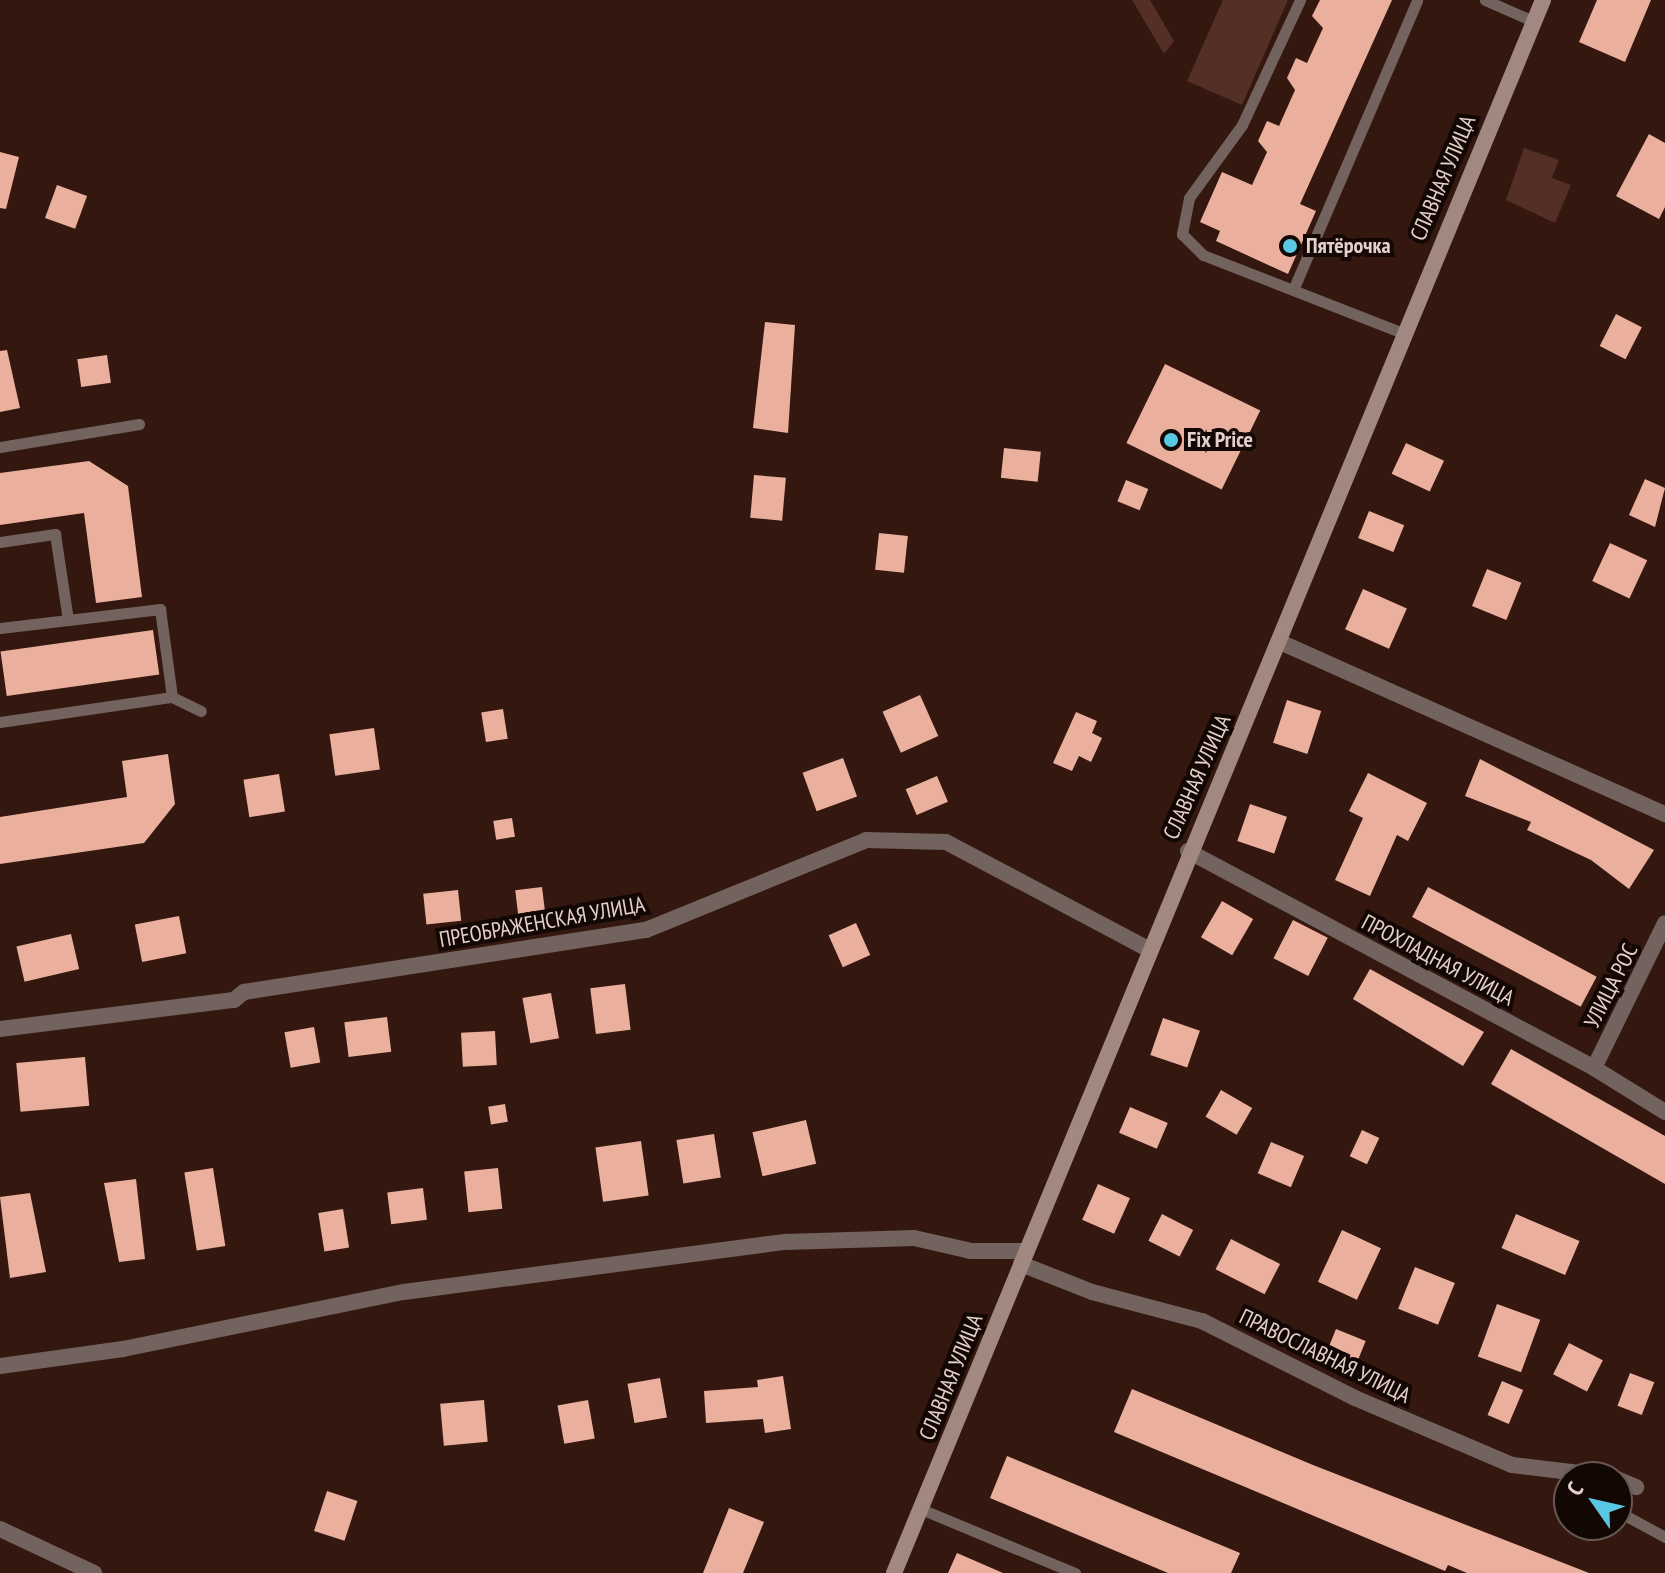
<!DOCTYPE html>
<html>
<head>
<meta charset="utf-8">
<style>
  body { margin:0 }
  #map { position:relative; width:1665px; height:1573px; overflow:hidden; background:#341810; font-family:"PT Sans Narrow",sans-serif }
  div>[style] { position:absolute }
  .green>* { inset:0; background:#532f25 }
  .building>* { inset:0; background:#ebaf9d; transform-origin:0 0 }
  .lane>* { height:11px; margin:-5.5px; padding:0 5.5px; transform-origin:5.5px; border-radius:5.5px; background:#72635e }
  .street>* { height:16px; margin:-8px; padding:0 8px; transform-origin:8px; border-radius:8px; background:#72635e }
  .secondary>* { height:16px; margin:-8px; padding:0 8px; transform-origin:8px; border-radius:8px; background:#a18881 }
  .dots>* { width:22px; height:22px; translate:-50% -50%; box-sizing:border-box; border:4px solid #130704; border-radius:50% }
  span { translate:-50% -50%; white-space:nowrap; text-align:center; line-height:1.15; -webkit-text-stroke:8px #130704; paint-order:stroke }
  .street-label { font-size:22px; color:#e4d0ca }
  .poi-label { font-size:22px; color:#e4d0ca; font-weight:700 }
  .left { translate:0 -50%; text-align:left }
  .north { position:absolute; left:1553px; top:1461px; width:80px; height:80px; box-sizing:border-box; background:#130704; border:2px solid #675753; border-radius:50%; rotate:304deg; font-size:22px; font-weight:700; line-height:32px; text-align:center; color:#e4d0ca }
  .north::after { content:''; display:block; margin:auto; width:28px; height:36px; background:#59c8e4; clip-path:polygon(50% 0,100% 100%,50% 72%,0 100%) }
</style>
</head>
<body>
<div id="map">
  <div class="green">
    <div style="clip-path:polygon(1132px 0,1150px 0,1174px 41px,1164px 54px)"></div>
    <div style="clip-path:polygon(1223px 0,1288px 0,1242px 105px,1187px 81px)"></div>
    <div style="clip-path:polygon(1524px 148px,1559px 160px,1552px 178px,1571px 185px,1555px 223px,1506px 200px)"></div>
  </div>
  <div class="building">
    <div style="clip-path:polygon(1320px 0,1392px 0,1300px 204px,1316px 211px,1288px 274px,1216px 241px,1220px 231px,1200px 222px,1222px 172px,1252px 185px,1267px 152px,1258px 141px,1267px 121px,1279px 126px,1295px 90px,1287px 78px,1296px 58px,1307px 63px,1323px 28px,1312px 16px)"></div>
    <div style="clip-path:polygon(1597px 0,1651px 0,1625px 62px,1579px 42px)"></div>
    <div style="clip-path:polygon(1649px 134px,1665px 143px,1665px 207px,1659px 219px,1616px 196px)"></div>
    <div style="clip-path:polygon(0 152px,19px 157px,6px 209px,0 208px)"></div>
    <div style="left:57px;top:185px;width:32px;height:35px;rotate:20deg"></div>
    <div style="left:1616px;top:314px;width:29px;height:36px;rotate:27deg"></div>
    <div style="clip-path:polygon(765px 322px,795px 325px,788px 433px,753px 428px)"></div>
    <div style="clip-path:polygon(7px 350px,20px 408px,0 412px,0 351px)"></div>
    <div style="left:107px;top:355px;width:28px;height:30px;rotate:82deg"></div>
    <div style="left:1165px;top:364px;width:106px;height:88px;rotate:26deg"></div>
    <div style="left:1406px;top:443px;width:42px;height:34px;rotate:25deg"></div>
    <div style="left:1004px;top:448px;width:37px;height:30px;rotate:6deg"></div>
    <div style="clip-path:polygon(89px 461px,128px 486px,142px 597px,96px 603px,84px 513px,0 525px,0 473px)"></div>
    <div style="left:754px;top:475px;width:32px;height:43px;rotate:5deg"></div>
    <div style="clip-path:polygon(1645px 479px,1665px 488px,1655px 527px,1629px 515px)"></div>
    <div style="left:1126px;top:480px;width:24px;height:23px;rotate:22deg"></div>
    <div style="left:1369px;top:511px;width:38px;height:29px;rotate:22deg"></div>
    <div style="left:879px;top:533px;width:29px;height:37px;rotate:6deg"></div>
    <div style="left:1610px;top:543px;width:41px;height:42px;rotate:25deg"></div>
    <div style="left:1487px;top:569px;width:37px;height:40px;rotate:22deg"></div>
    <div style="left:1363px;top:589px;width:48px;height:44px;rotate:24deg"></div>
    <div style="left:153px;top:630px;width:45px;height:154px;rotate:82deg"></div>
    <div style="left:920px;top:695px;width:45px;height:41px;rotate:66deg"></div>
    <div style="left:1287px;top:700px;width:36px;height:45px;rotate:18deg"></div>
    <div style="left:503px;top:709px;width:30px;height:22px;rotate:81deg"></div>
    <div style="clip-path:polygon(1076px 712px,1097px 721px,1092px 733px,1102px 738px,1091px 762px,1079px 756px,1072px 771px,1053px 763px)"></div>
    <div style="left:374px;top:728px;width:42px;height:45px;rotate:82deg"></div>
    <div style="clip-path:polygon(168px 754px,175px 804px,144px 843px,0 864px,0 817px,127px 797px,122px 761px)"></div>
    <div style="left:843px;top:758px;width:41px;height:43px;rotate:70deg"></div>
    <div style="clip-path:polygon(1480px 759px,1654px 850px,1629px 889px,1591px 860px,1527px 830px,1531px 822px,1465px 796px)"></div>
    <div style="clip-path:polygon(1368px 773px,1427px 803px,1408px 841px,1397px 835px,1370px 896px,1335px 880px,1363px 818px,1349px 811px)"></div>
    <div style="left:279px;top:774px;width:38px;height:36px;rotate:81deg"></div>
    <div style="left:937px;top:776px;width:28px;height:34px;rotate:67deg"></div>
    <div style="left:1250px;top:804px;width:39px;height:39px;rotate:19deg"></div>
    <div style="left:512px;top:818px;width:19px;height:19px;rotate:81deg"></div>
    <div style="left:542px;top:887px;width:26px;height:27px;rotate:83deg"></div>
    <div style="left:1428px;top:887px;width:191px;height:34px;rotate:28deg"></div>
    <div style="left:458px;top:890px;width:31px;height:35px;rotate:84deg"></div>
    <div style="left:1222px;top:901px;width:36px;height:42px;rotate:30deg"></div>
    <div style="left:179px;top:916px;width:38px;height:45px;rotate:79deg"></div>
    <div style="left:1293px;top:920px;width:39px;height:43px;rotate:27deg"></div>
    <div style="left:856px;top:923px;width:35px;height:30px;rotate:66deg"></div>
    <div style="left:71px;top:934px;width:36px;height:56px;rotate:77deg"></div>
    <div style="clip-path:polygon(1370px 969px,1484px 1032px,1463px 1066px,1353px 999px)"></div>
    <div style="left:625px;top:984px;width:46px;height:35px;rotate:83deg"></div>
    <div style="left:551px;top:993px;width:46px;height:29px;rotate:80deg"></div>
    <div style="left:387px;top:1017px;width:35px;height:43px;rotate:83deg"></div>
    <div style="left:1163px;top:1018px;width:39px;height:39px;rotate:19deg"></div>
    <div style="left:314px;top:1027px;width:36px;height:30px;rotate:80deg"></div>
    <div style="left:495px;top:1031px;width:34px;height:34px;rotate:87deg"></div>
    <div style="clip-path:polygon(1511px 1049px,1665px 1136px,1665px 1184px,1491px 1084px)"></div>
    <div style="left:85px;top:1057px;width:49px;height:69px;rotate:85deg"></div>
    <div style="left:1221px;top:1090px;width:36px;height:31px;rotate:30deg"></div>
    <div style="left:505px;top:1104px;width:18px;height:17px;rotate:81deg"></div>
    <div style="left:1130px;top:1107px;width:41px;height:28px;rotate:23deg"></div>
    <div style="left:806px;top:1120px;width:45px;height:55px;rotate:77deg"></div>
    <div style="left:1362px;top:1130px;width:19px;height:29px;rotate:25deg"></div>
    <div style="left:714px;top:1134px;width:44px;height:38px;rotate:81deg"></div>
    <div style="left:641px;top:1141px;width:55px;height:46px;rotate:82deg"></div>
    <div style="left:1271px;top:1142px;width:36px;height:34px;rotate:23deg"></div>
    <div style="left:213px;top:1168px;width:79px;height:29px;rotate:81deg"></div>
    <div style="left:498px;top:1168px;width:41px;height:34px;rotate:84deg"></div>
    <div style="clip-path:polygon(136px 1179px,145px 1259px,119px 1262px,104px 1183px)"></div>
    <div style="left:1098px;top:1184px;width:35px;height:39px;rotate:24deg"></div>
    <div style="left:423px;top:1188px;width:32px;height:36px;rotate:83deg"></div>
    <div style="clip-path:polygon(30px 1193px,46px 1272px,10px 1278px,0 1197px)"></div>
    <div style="left:343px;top:1209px;width:39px;height:25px;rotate:81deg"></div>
    <div style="left:1162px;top:1214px;width:35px;height:30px;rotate:27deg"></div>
    <div style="left:1516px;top:1214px;width:69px;height:37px;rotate:23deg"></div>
    <div style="left:1342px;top:1230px;width:43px;height:57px;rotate:25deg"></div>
    <div style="left:1231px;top:1239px;width:55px;height:34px;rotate:27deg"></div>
    <div style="left:1415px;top:1267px;width:43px;height:45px;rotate:22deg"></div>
    <div style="left:1497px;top:1304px;width:46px;height:56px;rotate:20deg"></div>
    <div style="left:1336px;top:1329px;width:32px;height:23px;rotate:22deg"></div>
    <div style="left:1569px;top:1343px;width:38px;height:35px;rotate:27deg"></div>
    <div style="left:1630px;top:1373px;width:26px;height:35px;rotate:21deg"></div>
    <div style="clip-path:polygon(783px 1376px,791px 1429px,765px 1433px,763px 1419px,706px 1423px,704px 1391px,758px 1387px,757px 1380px)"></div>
    <div style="left:660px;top:1378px;width:40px;height:33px;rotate:80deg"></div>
    <div style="left:1502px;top:1381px;width:23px;height:37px;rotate:23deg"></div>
    <div style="clip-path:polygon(1132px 1389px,1313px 1465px,1589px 1573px,1467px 1573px,1448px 1565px,1445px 1571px,1114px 1432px)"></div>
    <div style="left:484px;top:1400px;width:42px;height:44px;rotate:85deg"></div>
    <div style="left:588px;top:1400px;width:39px;height:31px;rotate:80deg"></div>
    <div style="clip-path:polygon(1007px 1456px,1240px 1553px,1231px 1573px,1168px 1573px,990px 1498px)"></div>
    <div style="left:327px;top:1491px;width:32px;height:42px;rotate:18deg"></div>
    <div style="clip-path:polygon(729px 1508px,764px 1522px,743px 1573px,703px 1573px)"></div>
    <div style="clip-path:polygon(957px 1553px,1003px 1573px,948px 1573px)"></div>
  </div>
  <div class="lane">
    <div style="left:1300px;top:0;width:138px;rotate:114.9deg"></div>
    <div style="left:1242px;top:125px;width:90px;rotate:126deg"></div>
    <div style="left:1189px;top:198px;width:37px;rotate:101deg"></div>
    <div style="left:1182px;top:234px;width:30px;rotate:45deg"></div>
    <div style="left:1203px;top:255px;width:212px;rotate:21.3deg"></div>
    <div style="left:1485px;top:0;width:52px;rotate:23.6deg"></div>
    <div style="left:1293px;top:290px;width:315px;rotate:-66.8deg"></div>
    <div style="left:0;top:447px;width:141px;rotate:-9.4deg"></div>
    <div style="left:0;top:542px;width:56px;rotate:-8.3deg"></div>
    <div style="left:55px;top:534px;width:87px;rotate:81.4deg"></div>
    <div style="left:68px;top:620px;width:68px;rotate:173.3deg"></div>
    <div style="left:68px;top:620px;width:93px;rotate:-6.8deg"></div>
    <div style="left:160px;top:609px;width:89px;rotate:82.2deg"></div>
    <div style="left:0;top:722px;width:174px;rotate:-8.3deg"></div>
    <div style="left:172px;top:697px;width:32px;rotate:26deg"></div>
    <div style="left:921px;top:1509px;width:167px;rotate:22.6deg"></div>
    <div style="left:1617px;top:1511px;width:55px;rotate:28.4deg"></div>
  </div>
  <div class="street">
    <div style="left:1280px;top:642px;width:422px;rotate:24.1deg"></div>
    <div style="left:1188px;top:851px;width:460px;rotate:28.1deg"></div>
    <div style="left:1594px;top:1068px;width:84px;rotate:31.8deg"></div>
    <div style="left:0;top:1029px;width:236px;rotate:-7.1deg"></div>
    <div style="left:234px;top:1000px;width:13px;rotate:-39deg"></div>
    <div style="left:244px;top:992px;width:407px;rotate:-8.8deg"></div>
    <div style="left:646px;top:930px;width:238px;rotate:-22.2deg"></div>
    <div style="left:866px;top:840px;width:80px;rotate:1.4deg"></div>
    <div style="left:946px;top:842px;width:231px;rotate:27.9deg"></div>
    <div style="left:1594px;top:1068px;width:161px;rotate:-63.9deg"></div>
    <div style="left:1021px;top:1264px;width:76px;rotate:21.5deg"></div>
    <div style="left:1092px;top:1292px;width:114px;rotate:14.8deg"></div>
    <div style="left:1202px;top:1321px;width:171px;rotate:26.7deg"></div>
    <div style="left:1355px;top:1398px;width:171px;rotate:23.1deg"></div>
    <div style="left:1512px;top:1465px;width:101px;rotate:6.8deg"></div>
    <div style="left:0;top:1366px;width:124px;rotate:-7.9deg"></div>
    <div style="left:123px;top:1349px;width:287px;rotate:-11.5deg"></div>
    <div style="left:404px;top:1292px;width:384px;rotate:-7.5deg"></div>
    <div style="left:785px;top:1242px;width:129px;rotate:-1.8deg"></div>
    <div style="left:914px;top:1238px;width:58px;rotate:12.8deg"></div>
    <div style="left:971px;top:1251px;width:56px"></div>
    <div style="left:1617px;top:1479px;width:21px;rotate:23deg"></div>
    <div style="left:0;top:1529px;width:104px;rotate:25.1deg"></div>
  </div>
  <div class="secondary">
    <div style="left:894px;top:1573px;width:1702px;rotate:-67.58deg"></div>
  </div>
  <div class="dots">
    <div style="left:1290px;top:246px;background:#59c8e4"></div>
    <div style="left:1171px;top:440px;background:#59c8e4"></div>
  </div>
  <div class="street-label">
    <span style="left:1443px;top:178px;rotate:-67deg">СЛАВНАЯ УЛИЦА</span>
    <span style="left:1197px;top:777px;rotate:-66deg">СЛАВНАЯ УЛИЦА</span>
    <span style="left:542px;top:922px;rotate:-10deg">ПРЕОБРАЖЕНСКАЯ УЛИЦА</span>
    <span style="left:1438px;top:960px;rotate:28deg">ПРОХЛАДНАЯ УЛИЦА</span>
    <span style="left:1611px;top:986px;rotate:-63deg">УЛИЦА РОС</span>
    <span style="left:1325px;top:1356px;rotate:26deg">ПРАВОСЛАВНАЯ УЛИЦА</span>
    <span style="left:951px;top:1377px;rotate:-68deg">СЛАВНАЯ УЛИЦА</span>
  </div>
  <div class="poi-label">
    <span class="left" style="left:1306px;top:246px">Пятёрочка</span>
    <span class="left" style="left:1187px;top:440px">Fix Price</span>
  </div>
  <div class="north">С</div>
</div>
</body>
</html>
